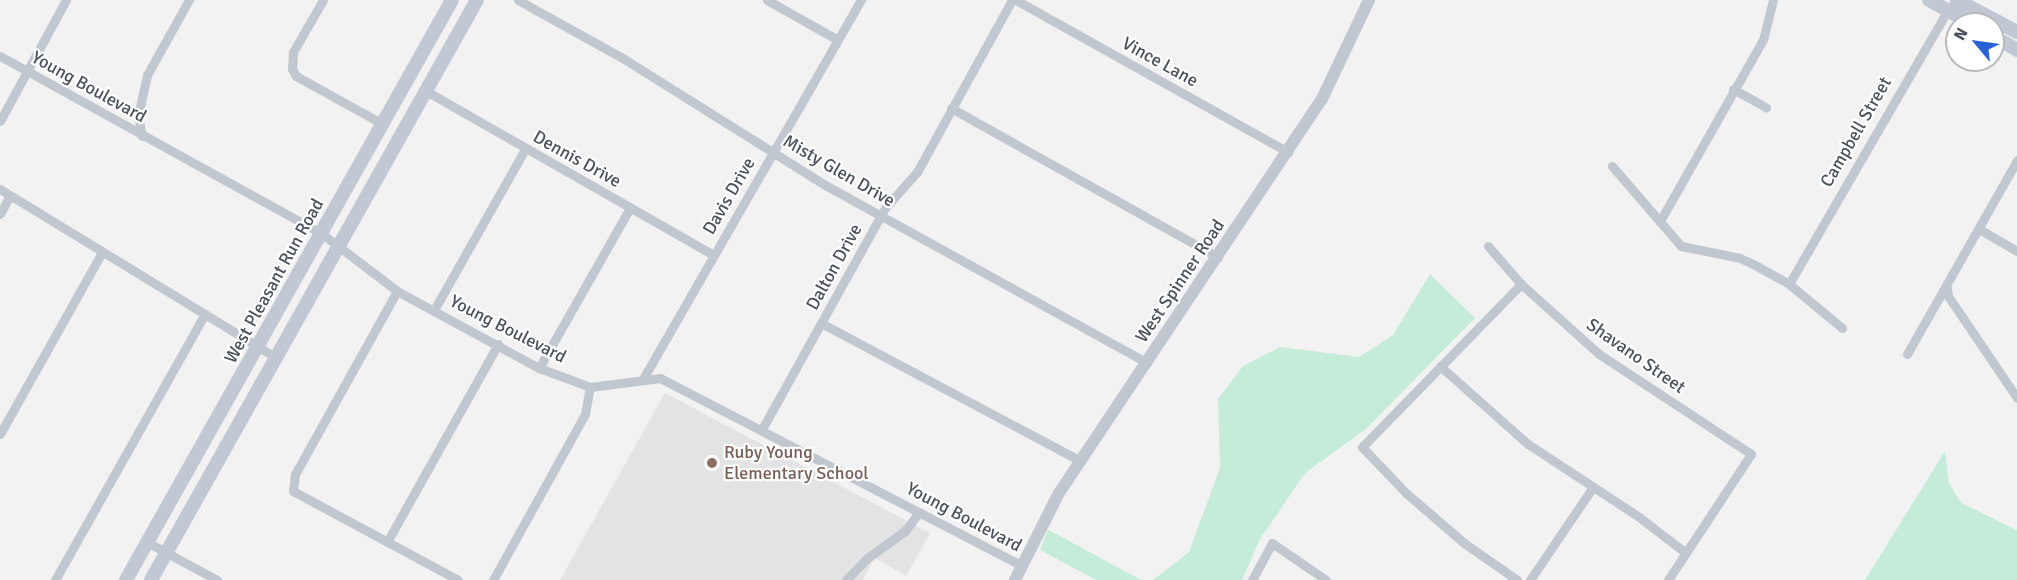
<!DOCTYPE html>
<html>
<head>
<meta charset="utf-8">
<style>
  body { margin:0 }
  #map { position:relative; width:2017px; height:580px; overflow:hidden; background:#f3f2f2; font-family:Signika,sans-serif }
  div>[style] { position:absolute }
  .education>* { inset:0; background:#e4e3e3 }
  .green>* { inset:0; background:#c5ecd9 }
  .minor>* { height:9px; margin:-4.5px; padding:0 4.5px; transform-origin:4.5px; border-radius:4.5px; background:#c1c7cf }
  .tertiary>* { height:12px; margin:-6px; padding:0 6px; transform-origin:6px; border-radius:6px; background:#c1c7cf }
  .secondary>* { height:14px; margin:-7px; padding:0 7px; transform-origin:7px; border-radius:7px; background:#c1c8d3 }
  .dots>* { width:16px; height:16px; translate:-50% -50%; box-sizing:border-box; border:3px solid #fff; border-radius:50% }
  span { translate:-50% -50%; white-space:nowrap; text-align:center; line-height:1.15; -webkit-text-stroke:4.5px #fff; paint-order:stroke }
  .street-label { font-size:18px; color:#4b525d }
  .education-label { font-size:18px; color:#785e54 }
  .left { translate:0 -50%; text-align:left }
  .north { position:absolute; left:1945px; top:12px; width:60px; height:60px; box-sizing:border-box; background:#fff; border:2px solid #b7babe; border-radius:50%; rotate:299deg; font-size:16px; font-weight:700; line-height:24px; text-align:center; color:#4b525d }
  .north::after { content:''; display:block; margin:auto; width:21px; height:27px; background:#2961d6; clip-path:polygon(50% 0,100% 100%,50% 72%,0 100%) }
</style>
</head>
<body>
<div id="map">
  <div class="education">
    <div style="clip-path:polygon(665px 393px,930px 533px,906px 576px,875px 558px,863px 580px,560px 580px)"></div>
  </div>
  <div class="green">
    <div style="clip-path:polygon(1430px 274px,1475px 318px,1366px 429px,1305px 473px,1260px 539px,1242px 580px,1153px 580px,1189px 552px,1220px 468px,1218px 399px,1243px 366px,1280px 347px,1359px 357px,1393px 335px)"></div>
    <div style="clip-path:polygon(1945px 451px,1949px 483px,1961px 503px,2017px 530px,2017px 580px,1865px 580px)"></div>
    <div style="clip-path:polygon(1048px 530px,1058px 535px,1141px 580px,1096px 580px,1040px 550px)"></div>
  </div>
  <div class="minor">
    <div style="left:323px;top:0;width:60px;rotate:120deg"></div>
    <div style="left:293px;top:52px;width:17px;rotate:93deg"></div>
    <div style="left:292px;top:69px;width:8px;rotate:60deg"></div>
    <div style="left:296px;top:76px;width:99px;rotate:28.9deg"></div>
    <div style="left:518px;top:0;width:118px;rotate:29deg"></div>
    <div style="left:621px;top:57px;width:243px;rotate:32.1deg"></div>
    <div style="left:827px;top:186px;width:366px;rotate:28.9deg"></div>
    <div style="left:767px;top:0;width:81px;rotate:29.4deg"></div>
    <div style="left:1016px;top:0;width:312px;rotate:29.2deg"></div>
    <div style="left:0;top:56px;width:367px;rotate:28.9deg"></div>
    <div style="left:321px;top:233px;width:96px;rotate:37.3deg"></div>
    <div style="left:397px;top:291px;width:162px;rotate:28.5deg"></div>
    <div style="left:539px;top:368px;width:54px;rotate:20.4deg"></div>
    <div style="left:590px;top:387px;width:71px;rotate:-7.3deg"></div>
    <div style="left:660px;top:378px;width:408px;rotate:27.4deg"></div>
    <div style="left:1733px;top:89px;width:38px;rotate:29deg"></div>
    <div style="left:426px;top:91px;width:331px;rotate:29.7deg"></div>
    <div style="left:951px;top:108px;width:306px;rotate:29.2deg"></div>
    <div style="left:0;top:121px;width:138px;rotate:-61.4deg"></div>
    <div style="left:142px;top:136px;width:20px;rotate:-101deg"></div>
    <div style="left:138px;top:116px;width:42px;rotate:-77.6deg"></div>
    <div style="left:147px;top:75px;width:86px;rotate:-60.8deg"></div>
    <div style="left:1612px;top:166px;width:106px;rotate:49.2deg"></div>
    <div style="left:1681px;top:246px;width:60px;rotate:11.5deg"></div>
    <div style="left:1740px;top:258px;width:17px;rotate:25deg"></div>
    <div style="left:1755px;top:265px;width:39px;rotate:29deg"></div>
    <div style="left:1789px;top:284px;width:69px;rotate:39.7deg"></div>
    <div style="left:0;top:189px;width:324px;rotate:31.4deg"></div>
    <div style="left:0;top:214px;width:21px;rotate:-62deg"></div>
    <div style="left:1660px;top:221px;width:208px;rotate:-60.4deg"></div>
    <div style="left:1763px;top:40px;width:41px;rotate:-76deg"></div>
    <div style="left:1979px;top:229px;width:44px;rotate:30.1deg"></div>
    <div style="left:1488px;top:246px;width:50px;rotate:49deg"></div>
    <div style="left:1521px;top:284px;width:105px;rotate:41.9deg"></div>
    <div style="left:1599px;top:354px;width:182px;rotate:33.3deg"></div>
    <div style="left:1751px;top:454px;width:151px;rotate:123.4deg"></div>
    <div style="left:1789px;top:284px;width:321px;rotate:-59.9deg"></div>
    <div style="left:1947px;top:288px;width:8px;rotate:83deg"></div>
    <div style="left:1948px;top:296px;width:123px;rotate:55.9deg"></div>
    <div style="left:397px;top:291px;width:210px;rotate:119.1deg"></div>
    <div style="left:295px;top:474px;width:17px;rotate:97deg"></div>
    <div style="left:293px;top:491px;width:187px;rotate:28.3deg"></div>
    <div style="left:434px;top:310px;width:185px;rotate:-60.5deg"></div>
    <div style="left:821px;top:323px;width:293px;rotate:28deg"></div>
    <div style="left:1907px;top:354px;width:223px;rotate:-60.4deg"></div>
    <div style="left:1440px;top:366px;width:118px;rotate:41.6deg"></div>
    <div style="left:1528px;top:444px;width:133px;rotate:33.3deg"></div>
    <div style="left:1639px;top:517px;width:59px;rotate:37.5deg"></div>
    <div style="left:539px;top:368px;width:184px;rotate:-60.4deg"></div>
    <div style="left:644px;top:377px;width:435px;rotate:-60.1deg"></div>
    <div style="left:762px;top:429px;width:253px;rotate:-60.9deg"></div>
    <div style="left:885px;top:208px;width:48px;rotate:-48.4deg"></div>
    <div style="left:917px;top:172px;width:196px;rotate:-61.1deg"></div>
    <div style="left:0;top:434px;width:209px;rotate:-60.7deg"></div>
    <div style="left:147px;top:542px;width:80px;rotate:28.5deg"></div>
    <div style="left:387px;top:542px;width:227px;rotate:-60.7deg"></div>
    <div style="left:55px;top:580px;width:305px;rotate:-60.6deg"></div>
    <div style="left:493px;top:580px;width:190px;rotate:-61deg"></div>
    <div style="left:585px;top:414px;width:27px;rotate:-80deg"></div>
    <div style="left:846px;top:580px;width:29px;rotate:-46deg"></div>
    <div style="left:866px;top:559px;width:49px;rotate:-35.9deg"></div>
    <div style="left:906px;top:530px;width:22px;rotate:-54deg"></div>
    <div style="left:1252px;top:580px;width:42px;rotate:-61.6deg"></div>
    <div style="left:1272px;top:543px;width:65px;rotate:34.4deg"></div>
    <div style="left:1517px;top:580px;width:65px;rotate:-145.1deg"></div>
    <div style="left:1464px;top:543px;width:78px;rotate:-139.2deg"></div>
    <div style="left:1405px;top:492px;width:62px;rotate:-133.7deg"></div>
    <div style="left:1362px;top:447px;width:228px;rotate:-45.7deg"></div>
    <div style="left:1530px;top:580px;width:112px;rotate:-55.9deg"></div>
  </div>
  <div class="tertiary">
    <div style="left:1015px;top:580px;width:97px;rotate:-63.2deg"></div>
    <div style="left:1059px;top:493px;width:474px;rotate:-56.3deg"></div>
    <div style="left:1322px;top:99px;width:110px;rotate:-64.6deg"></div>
  </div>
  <div class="secondary">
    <div style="left:1929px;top:0;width:49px;rotate:29.2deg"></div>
    <div style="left:1957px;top:0;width:68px;rotate:28.1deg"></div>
    <div style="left:1993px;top:36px;width:28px;rotate:30deg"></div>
    <div style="left:126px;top:580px;width:665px;rotate:-60.66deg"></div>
    <div style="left:151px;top:580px;width:665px;rotate:-60.66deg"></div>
  </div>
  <div class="dots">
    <div style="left:712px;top:463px;background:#8d6e63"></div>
  </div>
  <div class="street-label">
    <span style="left:1160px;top:62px;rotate:29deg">Vince Lane</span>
    <span style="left:89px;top:87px;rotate:29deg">Young Boulevard</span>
    <span style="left:1856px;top:132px;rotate:-60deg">Campbell Street</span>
    <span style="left:577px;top:159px;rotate:29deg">Dennis Drive</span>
    <span style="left:839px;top:171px;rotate:30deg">Misty Glen Drive</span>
    <span style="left:729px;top:196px;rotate:-60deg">Davis Drive</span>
    <span style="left:834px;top:267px;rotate:-61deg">Dalton Drive</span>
    <span style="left:274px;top:281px;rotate:-61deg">West Pleasant Run Road</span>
    <span style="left:1180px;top:281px;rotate:-56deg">West Spinner Road</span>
    <span style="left:508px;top:329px;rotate:27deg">Young Boulevard</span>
    <span style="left:1636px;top:356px;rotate:35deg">Shavano Street</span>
    <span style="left:964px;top:517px;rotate:28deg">Young Boulevard</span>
  </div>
  <div class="education-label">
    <span class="left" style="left:724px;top:463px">Ruby Young<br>Elementary School</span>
  </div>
  <div class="north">N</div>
</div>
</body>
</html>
